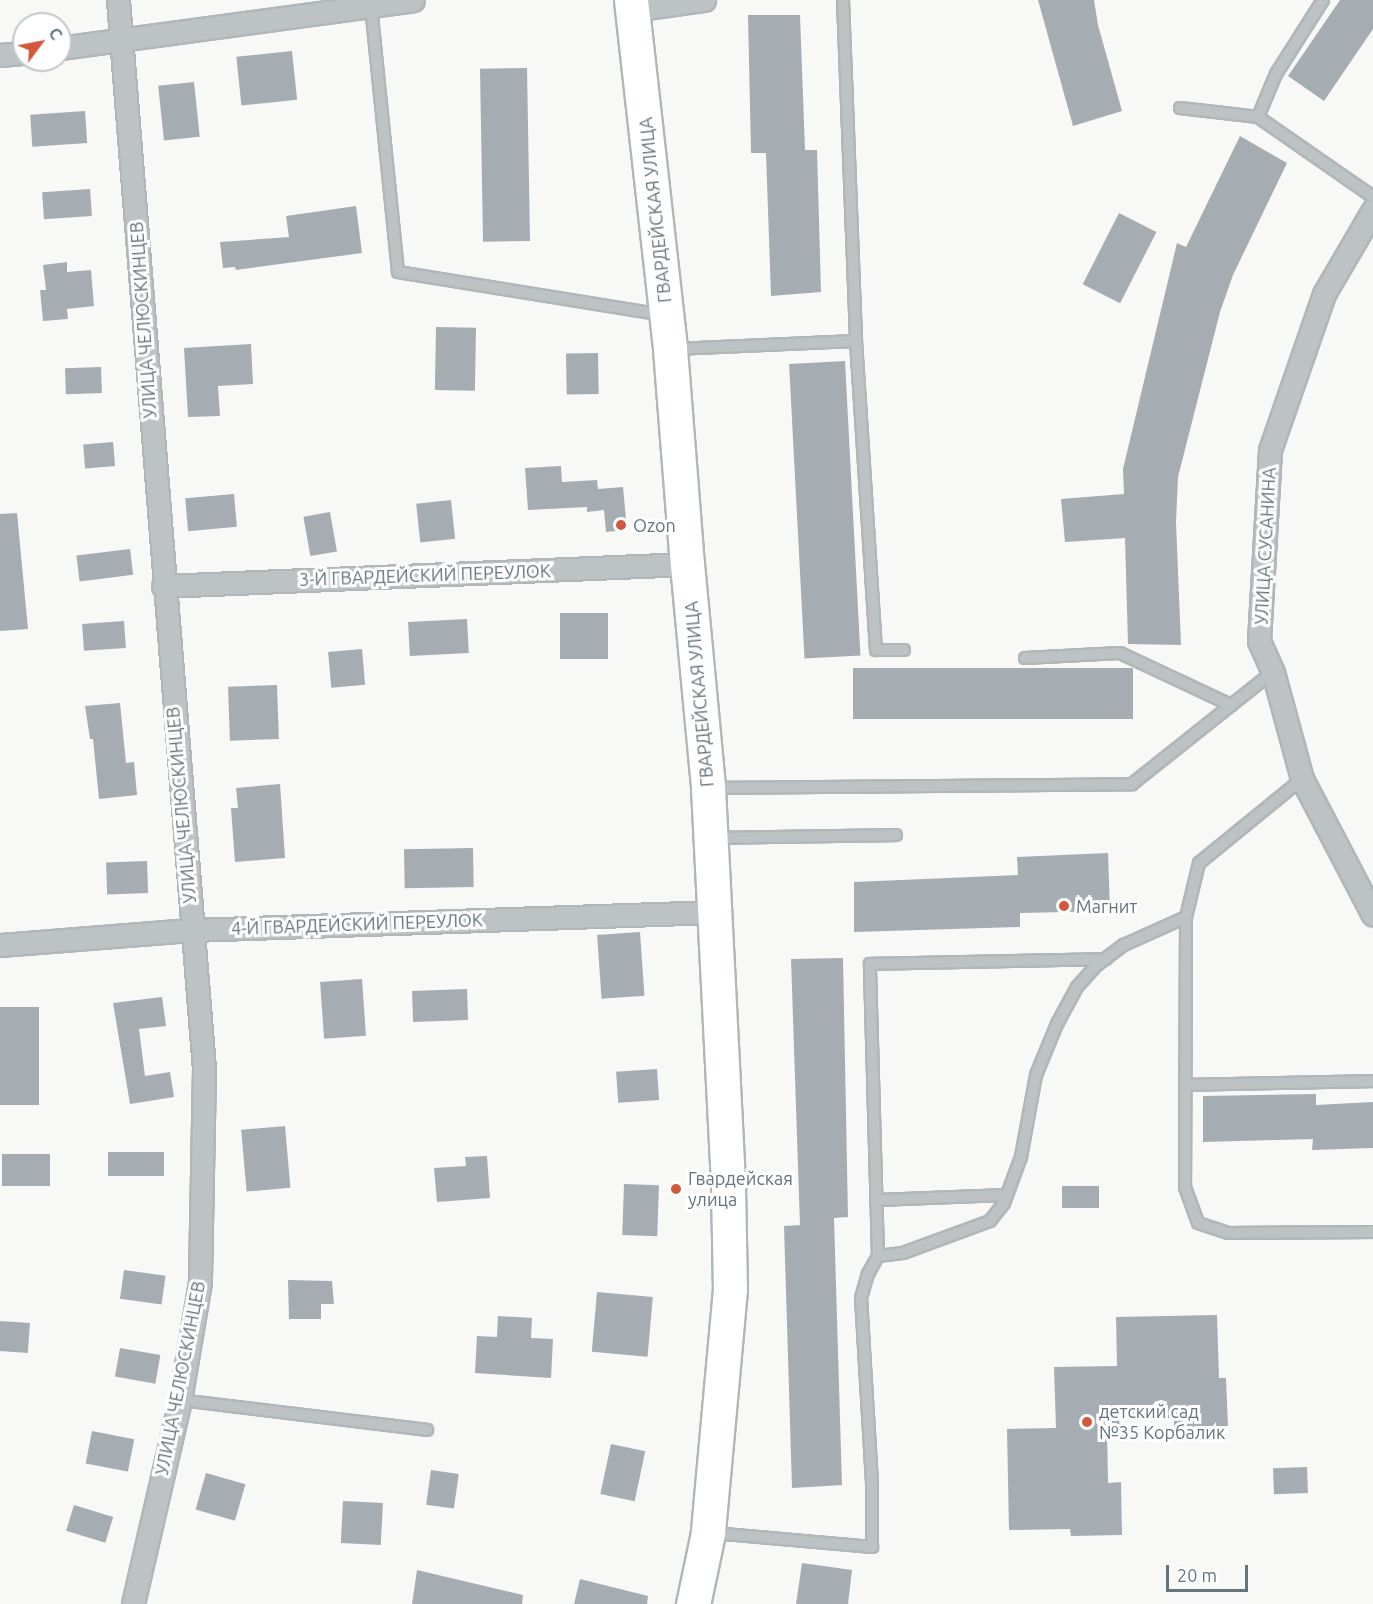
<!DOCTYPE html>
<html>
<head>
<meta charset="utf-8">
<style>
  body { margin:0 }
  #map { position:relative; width:1373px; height:1604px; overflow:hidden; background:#f8f8f6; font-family:Ubuntu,sans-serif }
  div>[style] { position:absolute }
  .building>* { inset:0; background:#a5adb2; transform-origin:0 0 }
  .roads { filter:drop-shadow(2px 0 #b1b6b9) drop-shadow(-2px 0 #b1b6b9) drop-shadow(0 2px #b1b6b9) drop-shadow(0 -2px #b1b6b9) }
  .lane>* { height:10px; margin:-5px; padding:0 5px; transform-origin:5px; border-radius:5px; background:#bdc2c5 }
  .street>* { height:21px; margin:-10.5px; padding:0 10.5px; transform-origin:10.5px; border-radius:10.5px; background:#bdc2c5 }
  .primary>* { height:33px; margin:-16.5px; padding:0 16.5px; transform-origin:16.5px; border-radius:16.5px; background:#fff }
  .dots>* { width:16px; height:16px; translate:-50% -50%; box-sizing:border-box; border:3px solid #fff; border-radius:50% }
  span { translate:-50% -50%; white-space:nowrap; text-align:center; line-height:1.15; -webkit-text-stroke:6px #fff; paint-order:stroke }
  .street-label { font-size:18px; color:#66747d }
  .poi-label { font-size:18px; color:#66747d }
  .left { translate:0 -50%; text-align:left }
  .north { position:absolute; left:12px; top:12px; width:60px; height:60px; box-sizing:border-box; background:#fff; border:2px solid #c2c7cb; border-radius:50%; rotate:58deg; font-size:16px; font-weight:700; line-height:24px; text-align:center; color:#66747d }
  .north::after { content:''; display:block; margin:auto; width:21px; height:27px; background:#d1583c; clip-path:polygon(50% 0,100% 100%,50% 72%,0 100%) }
  .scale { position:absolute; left:1166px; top:1565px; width:82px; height:27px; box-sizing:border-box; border:3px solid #66747d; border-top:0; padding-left:8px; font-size:18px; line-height:21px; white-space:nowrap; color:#66747d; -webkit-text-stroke:4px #fff; paint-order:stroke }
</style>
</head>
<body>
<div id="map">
  <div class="building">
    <div style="clip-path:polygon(1038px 0,1094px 0,1098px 25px,1122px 111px,1073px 126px)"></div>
    <div style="clip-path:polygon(1340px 0,1373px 0,1373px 29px,1324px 101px,1288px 76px)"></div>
    <div style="clip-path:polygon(748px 15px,800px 15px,805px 150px,817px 150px,821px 292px,771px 296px,766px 153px,751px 153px)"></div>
    <div style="left:292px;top:51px;width:49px;height:56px;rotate:84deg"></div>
    <div style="left:527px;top:68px;width:173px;height:47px;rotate:89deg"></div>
    <div style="left:194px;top:82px;width:55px;height:36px;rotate:84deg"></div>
    <div style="left:85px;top:111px;width:32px;height:55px;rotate:86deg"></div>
    <div style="clip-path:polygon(1240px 136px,1287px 163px,1233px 275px,1220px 312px,1178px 477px,1176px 522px,1181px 645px,1128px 644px,1125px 538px,1065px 542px,1061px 499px,1124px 494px,1123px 469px,1177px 243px,1186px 247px)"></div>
    <div style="left:90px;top:189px;width:27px;height:48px;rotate:86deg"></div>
    <div style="clip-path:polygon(356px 206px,362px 253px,236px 270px,235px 267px,223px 268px,220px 242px,289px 237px,286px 216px)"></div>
    <div style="left:1119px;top:213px;width:42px;height:80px;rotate:27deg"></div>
    <div style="clip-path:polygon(67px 262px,67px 272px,91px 270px,94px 306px,67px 309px,68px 319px,43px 321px,40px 290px,46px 290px,43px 265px)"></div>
    <div style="left:436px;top:327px;width:40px;height:63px;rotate:1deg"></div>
    <div style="clip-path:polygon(251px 344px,253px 384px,218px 386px,220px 416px,188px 417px,184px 348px)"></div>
    <div style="left:598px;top:353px;width:41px;height:32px;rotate:89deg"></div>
    <div style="left:845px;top:361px;width:295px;height:56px;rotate:87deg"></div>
    <div style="left:101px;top:367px;width:26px;height:36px;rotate:88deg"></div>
    <div style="left:113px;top:442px;width:24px;height:30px;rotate:85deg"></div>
    <div style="clip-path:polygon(561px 466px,562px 482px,597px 480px,598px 489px,623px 487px,627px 530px,606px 532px,604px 510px,587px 512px,587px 507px,528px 510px,525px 468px)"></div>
    <div style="left:234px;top:494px;width:33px;height:49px;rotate:85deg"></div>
    <div style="left:451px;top:500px;width:39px;height:35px;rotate:84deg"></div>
    <div style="left:330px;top:512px;width:40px;height:27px;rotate:80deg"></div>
    <div style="clip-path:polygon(17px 513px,28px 629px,0 631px,0 514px)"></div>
    <div style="left:130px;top:549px;width:26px;height:54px;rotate:83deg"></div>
    <div style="left:608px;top:613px;width:46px;height:48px;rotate:90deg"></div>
    <div style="left:467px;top:619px;width:34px;height:59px;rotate:87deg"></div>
    <div style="left:124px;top:621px;width:27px;height:42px;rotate:86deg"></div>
    <div style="left:362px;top:649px;width:36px;height:34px;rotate:85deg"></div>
    <div style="left:1133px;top:668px;width:51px;height:280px;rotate:90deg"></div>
    <div style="left:277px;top:685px;width:54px;height:49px;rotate:88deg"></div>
    <div style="clip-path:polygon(120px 703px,126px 763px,134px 762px,137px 795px,99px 799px,93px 739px,90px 739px,85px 706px)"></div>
    <div style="clip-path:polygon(280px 784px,285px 858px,235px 862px,231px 808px,238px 808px,236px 788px)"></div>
    <div style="left:473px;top:848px;width:39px;height:69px;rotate:89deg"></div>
    <div style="clip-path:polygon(1108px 853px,1110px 911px,1020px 913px,1020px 927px,854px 932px,854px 882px,1018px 875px,1017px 857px)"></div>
    <div style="left:147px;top:861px;width:32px;height:41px;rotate:88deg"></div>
    <div style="left:640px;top:932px;width:64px;height:43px;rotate:86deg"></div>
    <div style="clip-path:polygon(843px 958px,848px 1217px,834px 1218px,842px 1485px,792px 1488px,784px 1226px,800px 1225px,791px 959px)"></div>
    <div style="left:362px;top:979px;width:57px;height:42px;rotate:86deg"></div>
    <div style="left:467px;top:989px;width:31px;height:55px;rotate:88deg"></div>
    <div style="clip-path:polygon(162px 997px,166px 1026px,139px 1029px,145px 1076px,170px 1072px,174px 1097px,130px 1104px,113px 1003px)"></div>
    <div style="left:0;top:1007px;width:39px;height:98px"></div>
    <div style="left:657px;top:1069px;width:31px;height:41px;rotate:86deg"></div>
    <div style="clip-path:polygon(1316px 1094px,1316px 1105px,1373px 1102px,1373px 1148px,1312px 1150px,1313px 1139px,1203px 1142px,1203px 1096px)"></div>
    <div style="left:285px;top:1126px;width:62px;height:44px;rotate:85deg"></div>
    <div style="left:164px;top:1152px;width:24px;height:56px;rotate:90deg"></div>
    <div style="left:2px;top:1154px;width:48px;height:32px"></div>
    <div style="clip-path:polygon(487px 1156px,490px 1198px,437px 1202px,434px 1168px,466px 1166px,465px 1157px)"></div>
    <div style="left:624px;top:1184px;width:35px;height:51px;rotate:2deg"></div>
    <div style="left:1099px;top:1186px;width:22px;height:37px;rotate:90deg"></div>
    <div style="left:124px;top:1270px;width:42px;height:29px;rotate:8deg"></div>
    <div style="clip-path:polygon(288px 1280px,332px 1281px,334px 1304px,321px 1304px,321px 1319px,289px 1319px)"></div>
    <div style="left:597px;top:1292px;width:56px;height:60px;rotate:5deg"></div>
    <div style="clip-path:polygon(1217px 1315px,1219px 1378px,1226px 1378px,1228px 1426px,1174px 1427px,1174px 1418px,1119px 1419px,1120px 1428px,1107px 1428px,1108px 1483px,1121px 1482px,1122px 1535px,1071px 1536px,1070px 1529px,1009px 1530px,1007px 1429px,1056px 1428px,1054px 1367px,1117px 1366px,1116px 1317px)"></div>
    <div style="clip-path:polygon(498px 1316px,532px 1318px,531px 1338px,553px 1339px,551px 1378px,475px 1373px,477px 1336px,497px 1337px)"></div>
    <div style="left:0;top:1321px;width:30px;height:30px;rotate:4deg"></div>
    <div style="left:120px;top:1348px;width:41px;height:29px;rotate:10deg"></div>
    <div style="left:92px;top:1431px;width:43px;height:33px;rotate:11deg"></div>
    <div style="left:611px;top:1444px;width:35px;height:51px;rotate:12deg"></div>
    <div style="left:1307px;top:1467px;width:26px;height:34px;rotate:88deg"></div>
    <div style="left:431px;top:1470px;width:28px;height:35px;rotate:8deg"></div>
    <div style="left:206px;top:1473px;width:41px;height:38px;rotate:16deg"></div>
    <div style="left:343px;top:1501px;width:40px;height:42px;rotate:3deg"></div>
    <div style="left:74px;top:1505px;width:41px;height:27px;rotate:17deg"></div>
    <div style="clip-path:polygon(802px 1563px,852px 1570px,848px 1604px,796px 1604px)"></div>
    <div style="clip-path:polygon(417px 1570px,523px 1595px,522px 1604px,412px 1604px)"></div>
    <div style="clip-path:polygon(580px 1579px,648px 1596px,647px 1604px,574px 1604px)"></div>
  </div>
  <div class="roads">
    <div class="lane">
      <div style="left:843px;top:0;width:341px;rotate:87.8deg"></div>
      <div style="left:856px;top:341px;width:310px;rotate:86.3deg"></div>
      <div style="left:876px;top:650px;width:28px"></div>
      <div style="left:371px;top:6px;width:267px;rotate:84.2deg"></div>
      <div style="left:398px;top:272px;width:268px;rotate:9.2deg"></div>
      <div style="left:1180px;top:108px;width:79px;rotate:6.6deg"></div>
      <div style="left:1258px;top:117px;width:47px;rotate:-67.3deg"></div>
      <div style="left:1276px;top:74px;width:88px;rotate:-57.6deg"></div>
      <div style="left:1258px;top:117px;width:140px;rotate:34.8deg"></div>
      <div style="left:674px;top:349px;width:182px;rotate:-2.5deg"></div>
      <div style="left:1025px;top:658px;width:95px;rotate:-3deg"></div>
      <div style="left:1120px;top:653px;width:123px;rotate:25.1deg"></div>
      <div style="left:1302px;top:779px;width:133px;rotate:140.8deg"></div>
      <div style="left:1199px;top:863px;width:56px;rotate:103.5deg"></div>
      <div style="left:1186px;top:917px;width:270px;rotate:90.2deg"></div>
      <div style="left:1185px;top:1187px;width:38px;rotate:70deg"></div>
      <div style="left:1198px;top:1223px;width:32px;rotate:18deg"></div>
      <div style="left:1228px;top:1233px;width:145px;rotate:-0.4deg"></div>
      <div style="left:713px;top:788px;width:419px;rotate:-0.5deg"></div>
      <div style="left:1132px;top:784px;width:180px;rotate:-38.5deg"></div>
      <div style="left:714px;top:838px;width:182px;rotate:-0.9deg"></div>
      <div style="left:1185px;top:1085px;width:188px;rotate:-1.2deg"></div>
      <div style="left:876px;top:1200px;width:131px;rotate:-2.2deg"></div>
      <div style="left:878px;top:1256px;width:292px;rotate:-91.6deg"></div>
      <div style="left:870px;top:964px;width:236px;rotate:-1.2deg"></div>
      <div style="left:180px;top:1400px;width:249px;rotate:6.9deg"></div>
      <div style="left:713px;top:1533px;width:160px;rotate:5deg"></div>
      <div style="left:872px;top:1547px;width:64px;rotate:-90deg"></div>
      <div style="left:872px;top:1483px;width:185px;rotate:-93.4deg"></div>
      <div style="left:861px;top:1298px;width:25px;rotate:-74deg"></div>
      <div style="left:868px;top:1274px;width:21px;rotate:-61deg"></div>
      <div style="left:878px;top:1256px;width:25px;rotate:-7deg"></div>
      <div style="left:903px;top:1253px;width:93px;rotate:-20.2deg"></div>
      <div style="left:990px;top:1221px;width:23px;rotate:-52deg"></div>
      <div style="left:1004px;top:1203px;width:49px;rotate:-69.7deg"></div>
      <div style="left:1021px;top:1157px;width:83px;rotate:-79.6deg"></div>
      <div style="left:1036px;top:1075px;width:55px;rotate:-67.6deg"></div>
      <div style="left:1057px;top:1024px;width:42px;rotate:-61.6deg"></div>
      <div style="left:1077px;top:987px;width:30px;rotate:-48deg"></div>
      <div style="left:1097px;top:965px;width:34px;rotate:-37deg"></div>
      <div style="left:1124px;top:945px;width:68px;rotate:-24.3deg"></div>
    </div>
    <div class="street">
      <div style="left:118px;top:0;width:1072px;rotate:85.4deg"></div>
      <div style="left:204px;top:1069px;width:213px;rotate:91.1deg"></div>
      <div style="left:200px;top:1282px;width:120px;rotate:99.6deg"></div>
      <div style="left:180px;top:1400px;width:209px;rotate:103deg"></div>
      <div style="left:632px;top:10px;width:73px;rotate:-7.9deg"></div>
      <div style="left:60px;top:48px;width:356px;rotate:-7.7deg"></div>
      <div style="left:0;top:55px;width:24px;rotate:-5deg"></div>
      <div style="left:1373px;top:210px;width:97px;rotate:120.3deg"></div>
      <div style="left:1324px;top:294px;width:165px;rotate:109.1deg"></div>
      <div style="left:1270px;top:450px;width:191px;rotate:93.3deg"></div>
      <div style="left:1259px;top:641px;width:34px;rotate:66deg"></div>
      <div style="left:1273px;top:672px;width:111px;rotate:74.8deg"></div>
      <div style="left:1302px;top:779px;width:153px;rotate:62.4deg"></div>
      <div style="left:163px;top:586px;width:524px;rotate:-2.4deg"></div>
      <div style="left:0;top:945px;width:193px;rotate:-4.5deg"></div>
      <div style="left:192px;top:930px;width:522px;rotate:-1.97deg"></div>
    </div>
    <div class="primary">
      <div style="left:631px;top:0;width:351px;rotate:83.6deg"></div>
      <div style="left:670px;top:349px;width:216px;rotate:85.5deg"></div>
      <div style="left:687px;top:564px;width:225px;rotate:84.6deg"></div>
      <div style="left:708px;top:788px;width:400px;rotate:87.1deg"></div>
      <div style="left:728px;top:1187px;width:102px;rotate:88.9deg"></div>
      <div style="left:730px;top:1289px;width:245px;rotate:95.2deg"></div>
      <div style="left:708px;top:1533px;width:73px;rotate:101.9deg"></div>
    </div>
  </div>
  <div class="dots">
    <div style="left:621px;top:525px;background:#d1583c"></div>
    <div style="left:1064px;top:906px;background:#d1583c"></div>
    <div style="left:676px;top:1189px;background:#d1583c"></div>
    <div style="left:1087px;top:1422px;background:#d1583c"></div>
  </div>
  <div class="street-label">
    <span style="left:655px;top:210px;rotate:-96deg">ГВАРДЕЙСКАЯ УЛИЦА</span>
    <span style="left:143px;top:320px;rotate:-94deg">УЛИЦА ЧЕЛЮСКИНЦЕВ</span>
    <span style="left:1265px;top:546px;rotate:-87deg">УЛИЦА СУСАНИНА</span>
    <span style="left:425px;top:575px;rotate:-2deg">3-Й ГВАРДЕЙСКИЙ ПЕРЕУЛОК</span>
    <span style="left:699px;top:694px;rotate:-95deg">ГВАРДЕЙСКАЯ УЛИЦА</span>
    <span style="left:181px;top:805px;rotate:-95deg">УЛИЦА ЧЕЛЮСКИНЦЕВ</span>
    <span style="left:357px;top:924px;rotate:-2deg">4-Й ГВАРДЕЙСКИЙ ПЕРЕУЛОК</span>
    <span style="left:180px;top:1378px;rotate:-79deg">УЛИЦА ЧЕЛЮСКИНЦЕВ</span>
  </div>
  <div class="poi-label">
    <span class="left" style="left:633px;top:525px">Ozon</span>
    <span class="left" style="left:1076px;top:906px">Магнит</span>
    <span class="left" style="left:688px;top:1189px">Гвардейская<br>улица</span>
    <span class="left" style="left:1099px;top:1422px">детский сад<br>№35 Корбалик</span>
  </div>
  <div class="north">С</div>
  <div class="scale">20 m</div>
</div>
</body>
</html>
